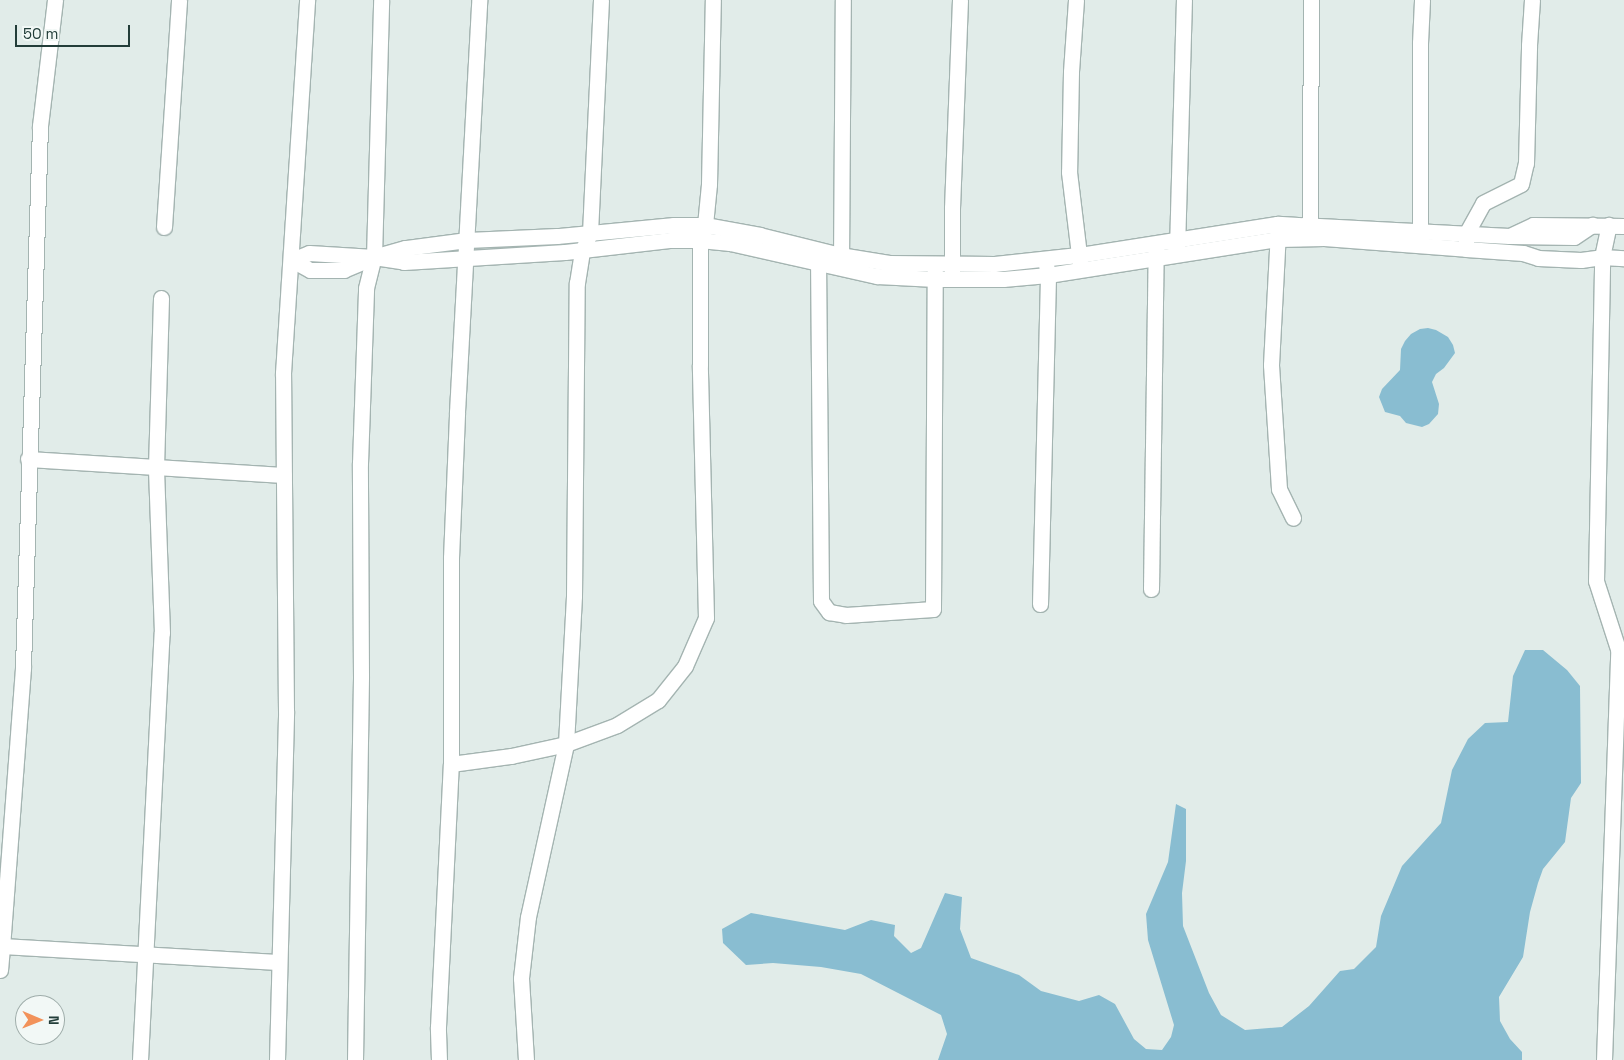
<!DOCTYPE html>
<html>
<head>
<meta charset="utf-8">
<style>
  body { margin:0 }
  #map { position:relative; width:1624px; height:1060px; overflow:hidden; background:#e1ece9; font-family:"Space Grotesk",sans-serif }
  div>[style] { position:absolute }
  .water>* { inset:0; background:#89bdd1 }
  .roads { filter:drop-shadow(1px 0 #a4b4b1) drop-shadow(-1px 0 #a4b4b1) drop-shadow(0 1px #a4b4b1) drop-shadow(0 -1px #a4b4b1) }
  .minor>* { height:15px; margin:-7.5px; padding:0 7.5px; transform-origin:7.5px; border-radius:7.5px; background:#fff }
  span { translate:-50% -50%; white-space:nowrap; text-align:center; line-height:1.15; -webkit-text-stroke:4px #f2f8f6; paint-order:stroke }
  .north { position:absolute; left:15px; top:995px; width:50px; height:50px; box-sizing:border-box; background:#f2f8f6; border:1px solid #9fadaa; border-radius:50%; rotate:91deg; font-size:14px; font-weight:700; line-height:20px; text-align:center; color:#223d39 }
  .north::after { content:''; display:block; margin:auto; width:18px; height:22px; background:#f2925a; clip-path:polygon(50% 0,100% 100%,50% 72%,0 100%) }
  .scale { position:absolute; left:15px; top:25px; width:115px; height:22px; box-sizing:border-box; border:2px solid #223d39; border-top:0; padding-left:6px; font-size:15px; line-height:18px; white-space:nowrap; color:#223d39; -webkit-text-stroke:4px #f2f8f6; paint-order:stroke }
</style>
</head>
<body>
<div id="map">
  <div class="water">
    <div style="clip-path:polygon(1428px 328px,1436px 330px,1448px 337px,1453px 345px,1455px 353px,1444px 368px,1436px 374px,1432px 382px,1439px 404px,1438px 414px,1429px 424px,1422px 427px,1406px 423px,1400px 416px,1385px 412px,1379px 397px,1382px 389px,1400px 370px,1401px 349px,1405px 341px,1411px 334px,1420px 329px)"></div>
    <div style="clip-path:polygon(1525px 650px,1543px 650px,1567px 670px,1580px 686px,1581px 783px,1571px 798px,1565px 842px,1543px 869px,1538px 883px,1530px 912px,1523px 957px,1499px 997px,1500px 1021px,1510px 1039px,1522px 1052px,1522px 1060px,938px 1060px,947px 1034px,941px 1015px,861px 974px,821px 967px,773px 963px,746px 965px,723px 943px,722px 929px,751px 913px,845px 930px,871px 920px,895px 925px,894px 936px,911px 953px,921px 948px,945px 893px,962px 897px,960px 929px,971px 958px,1019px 975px,1041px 991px,1079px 1001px,1099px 995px,1115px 1004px,1134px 1039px,1146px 1049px,1162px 1050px,1171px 1037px,1174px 1025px,1148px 940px,1146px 914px,1168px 862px,1176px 804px,1186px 809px,1186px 861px,1182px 893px,1183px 926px,1209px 993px,1221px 1015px,1245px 1030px,1282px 1027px,1309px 1006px,1340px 971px,1354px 969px,1376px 947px,1381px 916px,1402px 866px,1441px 823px,1452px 770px,1468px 739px,1485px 723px,1508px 722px,1513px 676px)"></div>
  </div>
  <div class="roads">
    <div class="minor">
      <div style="left:55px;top:0;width:127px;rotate:96.8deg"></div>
      <div style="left:40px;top:126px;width:542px;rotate:91.8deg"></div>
      <div style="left:23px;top:668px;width:279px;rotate:94.3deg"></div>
      <div style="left:2px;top:946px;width:276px;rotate:3.3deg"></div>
      <div style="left:1076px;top:0;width:72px;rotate:94deg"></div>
      <div style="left:1071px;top:72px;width:100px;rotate:91.1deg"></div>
      <div style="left:1069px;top:172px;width:92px;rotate:83.1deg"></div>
      <div style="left:1624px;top:226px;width:91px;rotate:-179.4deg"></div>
      <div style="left:1533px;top:225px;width:26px;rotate:155deg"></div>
      <div style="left:1509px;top:236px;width:232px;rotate:-177deg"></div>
      <div style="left:1277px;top:224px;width:201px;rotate:171.1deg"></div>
      <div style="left:1078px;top:255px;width:84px;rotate:173.9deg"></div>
      <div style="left:994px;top:264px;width:105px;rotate:-179.5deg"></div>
      <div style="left:889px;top:263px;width:50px;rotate:-170.7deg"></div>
      <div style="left:840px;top:255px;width:82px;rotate:-166deg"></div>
      <div style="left:760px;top:235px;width:56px;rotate:-169.7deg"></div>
      <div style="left:705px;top:225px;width:31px;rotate:180deg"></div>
      <div style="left:674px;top:225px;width:118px;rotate:174.6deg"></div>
      <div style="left:557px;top:236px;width:90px;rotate:177.5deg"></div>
      <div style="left:467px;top:240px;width:63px;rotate:172.6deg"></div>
      <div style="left:405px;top:248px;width:32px;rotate:164deg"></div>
      <div style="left:374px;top:257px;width:33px;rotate:157deg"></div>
      <div style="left:344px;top:270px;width:34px;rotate:180deg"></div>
      <div style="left:310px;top:270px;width:21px;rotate:-151deg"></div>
      <div style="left:292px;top:260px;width:18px;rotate:-22deg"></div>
      <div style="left:309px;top:253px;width:65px;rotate:3.5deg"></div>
      <div style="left:374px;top:257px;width:30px;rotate:9deg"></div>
      <div style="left:404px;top:262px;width:161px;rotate:-3.6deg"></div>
      <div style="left:565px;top:252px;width:107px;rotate:-6.5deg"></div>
      <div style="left:671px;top:240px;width:29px"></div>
      <div style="left:700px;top:240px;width:30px;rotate:6deg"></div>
      <div style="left:730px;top:243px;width:151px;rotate:12.7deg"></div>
      <div style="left:877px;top:276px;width:58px;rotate:3deg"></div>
      <div style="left:935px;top:279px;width:68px"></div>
      <div style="left:1003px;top:279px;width:45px;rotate:-5.1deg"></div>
      <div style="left:1048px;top:275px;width:233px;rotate:-8.9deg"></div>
      <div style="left:1278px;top:239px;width:46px;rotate:-1.2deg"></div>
      <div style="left:1324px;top:238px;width:142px;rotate:4.4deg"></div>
      <div style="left:1466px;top:249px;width:57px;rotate:4deg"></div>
      <div style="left:1523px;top:253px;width:16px;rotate:18deg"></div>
      <div style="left:1538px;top:258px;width:43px;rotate:2.7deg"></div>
      <div style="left:1581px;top:260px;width:21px;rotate:-8deg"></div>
      <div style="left:1602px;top:257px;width:22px;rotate:3deg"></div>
      <div style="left:164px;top:227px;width:227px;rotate:-86.2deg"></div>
      <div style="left:1278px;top:231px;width:134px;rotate:93deg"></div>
      <div style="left:1271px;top:365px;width:124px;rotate:86.3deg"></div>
      <div style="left:1279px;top:489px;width:32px;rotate:64deg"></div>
      <div style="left:1310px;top:235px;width:235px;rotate:-89.8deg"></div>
      <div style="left:1512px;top:236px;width:62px;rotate:0.9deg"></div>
      <div style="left:1574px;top:237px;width:22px;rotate:-34deg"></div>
      <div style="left:1420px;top:241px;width:198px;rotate:-90deg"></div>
      <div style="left:1420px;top:43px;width:43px;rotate:-87.3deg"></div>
      <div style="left:1466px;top:243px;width:9px;rotate:-90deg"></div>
      <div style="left:1466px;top:234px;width:35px;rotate:-61deg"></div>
      <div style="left:1483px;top:203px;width:42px;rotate:-26.6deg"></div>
      <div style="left:1521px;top:184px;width:22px;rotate:-77deg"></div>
      <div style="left:1526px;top:163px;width:118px;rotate:-88.5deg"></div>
      <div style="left:1529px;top:45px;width:45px;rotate:-86.2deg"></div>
      <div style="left:1177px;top:249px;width:249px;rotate:-88.4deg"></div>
      <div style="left:818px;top:256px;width:345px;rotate:89.5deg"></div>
      <div style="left:821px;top:601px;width:14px;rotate:54deg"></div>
      <div style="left:829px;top:612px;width:17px;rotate:10deg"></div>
      <div style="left:846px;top:615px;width:87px;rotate:-3.9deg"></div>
      <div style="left:933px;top:609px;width:340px;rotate:-89.7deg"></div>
      <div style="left:841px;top:263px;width:263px;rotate:-89.6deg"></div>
      <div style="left:952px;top:272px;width:64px;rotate:-90deg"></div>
      <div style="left:952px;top:208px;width:208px;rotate:-87.8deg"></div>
      <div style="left:28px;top:459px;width:256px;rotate:3.6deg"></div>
      <div style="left:1151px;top:589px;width:339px;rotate:-89.2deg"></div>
      <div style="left:1040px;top:604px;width:329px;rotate:-88.6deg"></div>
      <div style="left:1048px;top:275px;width:10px;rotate:-101deg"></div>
      <div style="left:451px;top:764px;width:61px;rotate:-7.6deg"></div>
      <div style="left:511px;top:756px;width:56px;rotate:-12.3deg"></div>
      <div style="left:566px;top:744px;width:148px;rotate:-86.9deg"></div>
      <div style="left:574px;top:596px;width:313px;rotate:-89.5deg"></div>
      <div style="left:577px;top:283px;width:32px;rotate:-81deg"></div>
      <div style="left:582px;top:251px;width:20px;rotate:-66deg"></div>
      <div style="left:590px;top:233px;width:233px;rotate:-87.3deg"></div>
      <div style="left:0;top:970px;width:24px;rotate:-85deg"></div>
      <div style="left:140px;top:1060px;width:428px;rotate:-87.1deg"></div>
      <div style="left:162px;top:633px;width:166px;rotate:-92.1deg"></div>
      <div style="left:156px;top:467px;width:169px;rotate:-88.3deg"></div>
      <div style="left:277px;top:1060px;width:349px;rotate:-88.5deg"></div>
      <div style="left:286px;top:711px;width:338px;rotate:-90.5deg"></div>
      <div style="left:283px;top:373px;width:374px;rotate:-86.3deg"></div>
      <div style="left:355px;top:1060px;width:384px;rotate:-89.1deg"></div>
      <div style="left:361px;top:676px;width:213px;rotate:-90.3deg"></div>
      <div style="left:360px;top:463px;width:175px;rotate:-88deg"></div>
      <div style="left:366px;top:288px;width:32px;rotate:-76deg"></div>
      <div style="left:374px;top:257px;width:257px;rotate:-88.4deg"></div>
      <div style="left:439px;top:1060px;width:33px;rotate:-92deg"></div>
      <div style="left:438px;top:1027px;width:263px;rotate:-87.2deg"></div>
      <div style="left:451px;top:764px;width:206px;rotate:-90deg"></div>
      <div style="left:451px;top:558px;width:146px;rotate:-87.6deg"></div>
      <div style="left:457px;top:412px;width:413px;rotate:-86.9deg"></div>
      <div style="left:526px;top:1060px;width:82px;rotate:-93.5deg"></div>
      <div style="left:521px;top:978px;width:61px;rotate:-83.5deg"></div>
      <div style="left:528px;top:917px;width:177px;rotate:-77.6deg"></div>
      <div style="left:566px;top:744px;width:54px;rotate:-20.4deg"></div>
      <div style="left:617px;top:725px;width:48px;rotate:-31.4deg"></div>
      <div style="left:658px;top:700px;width:43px;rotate:-51.5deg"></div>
      <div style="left:685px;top:666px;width:52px;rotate:-66.4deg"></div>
      <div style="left:706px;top:618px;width:253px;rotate:-91.4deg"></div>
      <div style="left:700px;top:365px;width:125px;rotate:-90deg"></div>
      <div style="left:700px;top:240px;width:16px;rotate:-72deg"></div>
      <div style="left:705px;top:225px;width:41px;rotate:-84.4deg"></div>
      <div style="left:709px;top:184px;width:184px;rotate:-88.8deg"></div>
      <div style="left:1604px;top:1060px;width:411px;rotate:-88deg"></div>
      <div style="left:1618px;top:649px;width:71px;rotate:-107.9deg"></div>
      <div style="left:1596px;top:581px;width:324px;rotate:-88.9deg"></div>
      <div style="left:1602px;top:257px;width:33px;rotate:-78deg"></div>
    </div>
  </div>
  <div class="north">N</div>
  <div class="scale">50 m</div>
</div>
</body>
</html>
